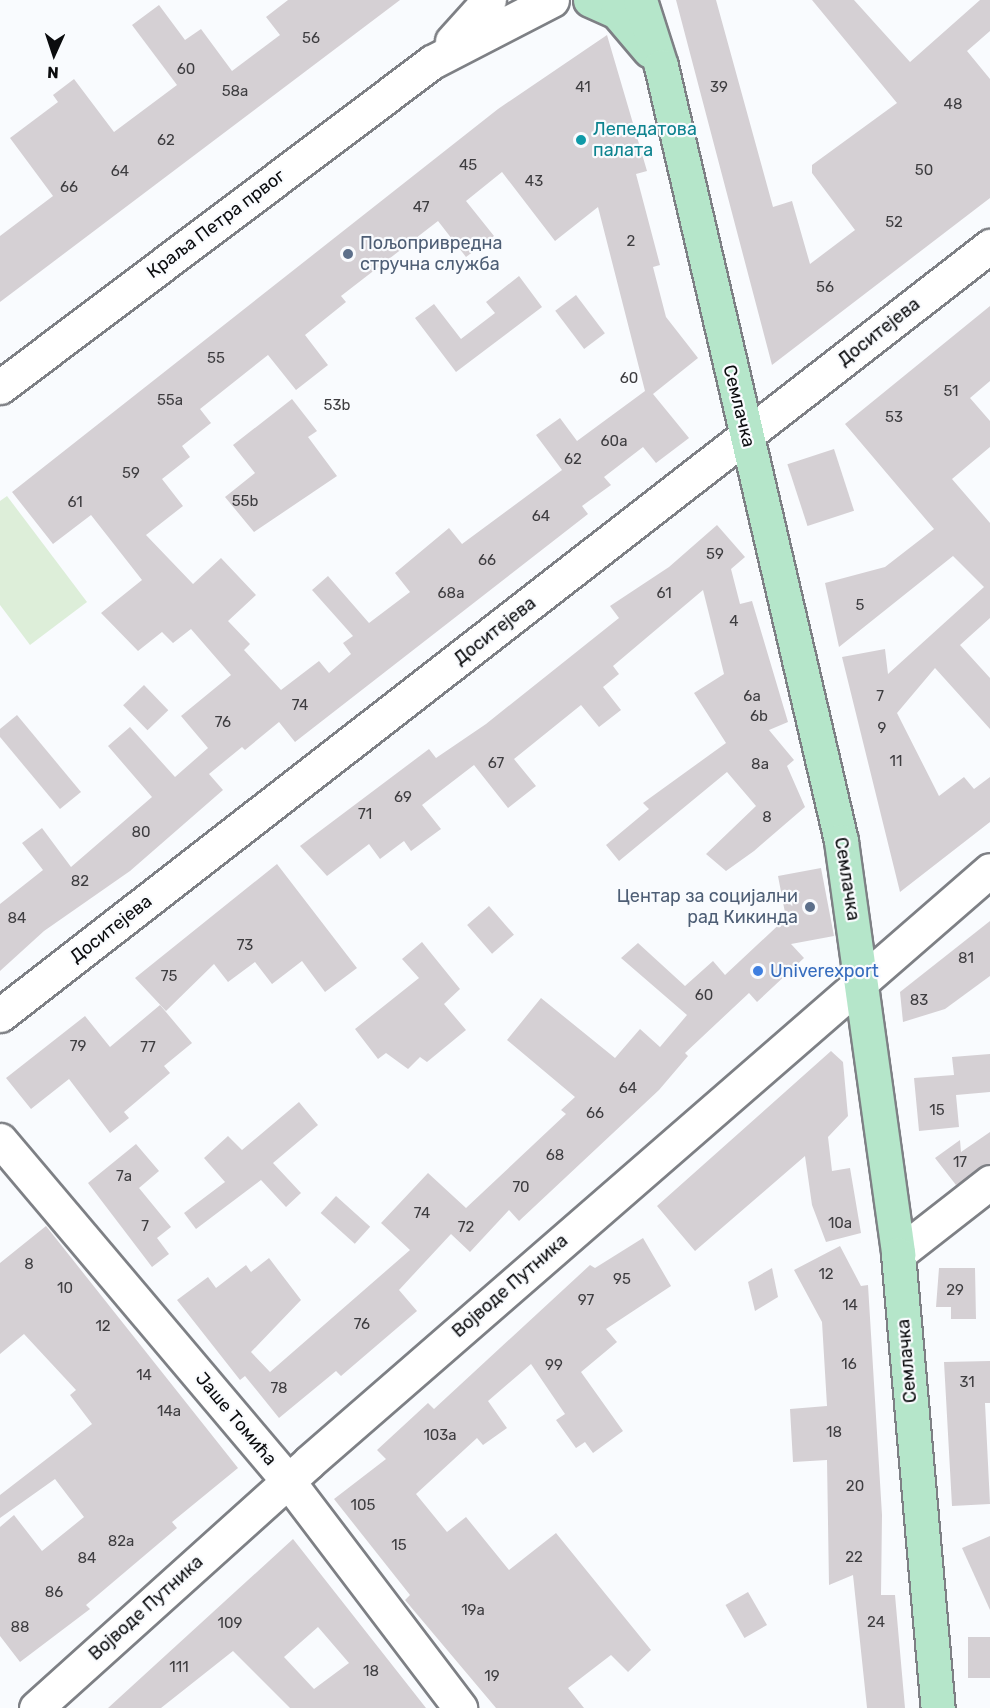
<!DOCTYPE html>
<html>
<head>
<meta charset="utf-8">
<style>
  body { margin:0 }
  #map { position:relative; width:990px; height:1708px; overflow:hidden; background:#f9fbfe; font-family:Rubik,sans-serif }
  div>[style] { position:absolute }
  .green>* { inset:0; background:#ddeed9 }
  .building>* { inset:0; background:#d5d0d4; transform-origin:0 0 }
  .roads { filter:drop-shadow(2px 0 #7e8085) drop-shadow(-2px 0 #7e8085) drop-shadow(0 2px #7e8085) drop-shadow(0 -2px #7e8085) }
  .minor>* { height:33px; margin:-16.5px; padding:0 16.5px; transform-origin:16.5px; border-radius:16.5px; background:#fff }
  .major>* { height:33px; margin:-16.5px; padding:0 16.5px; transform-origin:16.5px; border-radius:16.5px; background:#b5e6ca }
  .dots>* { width:16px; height:16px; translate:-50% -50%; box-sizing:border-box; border:3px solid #f9fbfe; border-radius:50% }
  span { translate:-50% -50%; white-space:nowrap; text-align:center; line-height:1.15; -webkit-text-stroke:4.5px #f9fbfe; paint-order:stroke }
  .number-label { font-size:15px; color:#3e3d40 }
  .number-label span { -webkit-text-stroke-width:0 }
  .culture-label { font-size:18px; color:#0d838f }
  .left { translate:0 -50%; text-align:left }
  .street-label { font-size:18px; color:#0b0c0e }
  .service-label { font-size:18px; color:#4e5e75 }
  .right { translate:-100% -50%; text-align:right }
  .shop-label { font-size:18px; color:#366cbe }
  .north { position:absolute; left:24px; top:24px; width:60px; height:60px; -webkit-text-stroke:4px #f9fbfe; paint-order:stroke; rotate:183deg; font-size:16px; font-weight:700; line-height:24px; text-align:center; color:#0b0c0e }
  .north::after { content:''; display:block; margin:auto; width:21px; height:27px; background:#0b0c0e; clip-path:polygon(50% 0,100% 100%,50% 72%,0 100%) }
</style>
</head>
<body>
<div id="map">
  <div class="green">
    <div style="clip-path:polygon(7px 496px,87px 602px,30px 645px,0 605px,0 501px)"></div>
  </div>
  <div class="building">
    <div style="clip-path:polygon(288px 0,400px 0,0 302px,0 236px,53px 196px,10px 138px,58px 102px,53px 95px,74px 79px,114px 132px,177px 85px,132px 25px,159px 5px,185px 40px,201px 29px,232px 71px,280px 35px,266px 17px)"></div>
    <div style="clip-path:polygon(676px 0,716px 0,773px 207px,792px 201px,810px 264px,855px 230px,812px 173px,812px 165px,897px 103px,812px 0,854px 0,910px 62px,980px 0,990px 0,990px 31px,967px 51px,990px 79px,990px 198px,772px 365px)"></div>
    <div style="clip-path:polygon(evenodd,607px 35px,647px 171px,636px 174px,660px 265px,653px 267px,666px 317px,698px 358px,653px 394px,689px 438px,656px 463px,643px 447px,604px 477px,611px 485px,582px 506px,588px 514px,295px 742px,279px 722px,245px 750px,242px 747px,209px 774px,223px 790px,130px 871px,44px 931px,0 971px,0 904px,43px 870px,22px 843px,42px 828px,71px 867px,152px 797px,108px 746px,130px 727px,175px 777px,208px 748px,181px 716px,231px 675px,191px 629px,173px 643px,162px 632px,138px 651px,101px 613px,142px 580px,91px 515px,53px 544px,12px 492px,498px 109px,607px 35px,502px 172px,555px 241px,598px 207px,645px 391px,577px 441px,560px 418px,536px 435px,562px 470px,462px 544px,449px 528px,395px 573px,410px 592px,369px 623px,328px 576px,312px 590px,353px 636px,343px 643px,351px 654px,329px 673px,319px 661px,281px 690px,244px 650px,250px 644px,228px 621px,256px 595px,221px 558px,193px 584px,146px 535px,183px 506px,162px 479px,190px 457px,182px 446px,211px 423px,200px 409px,268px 355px,296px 390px,328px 365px,305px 335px,346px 302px,341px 296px,438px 221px,466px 257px,494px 236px,466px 201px,502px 172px)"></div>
    <div style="clip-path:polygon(519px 276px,542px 307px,456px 372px,415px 318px,434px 304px,461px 339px,495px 313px,486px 302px)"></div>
    <div style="left:576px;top:295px;width:48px;height:26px;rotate:53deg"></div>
    <div style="clip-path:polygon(990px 306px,990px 381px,970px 398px,990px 421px,990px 447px,952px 479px,990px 523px,990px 618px,960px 645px,990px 678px,990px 729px,935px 668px,897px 713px,939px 796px,964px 777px,974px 789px,990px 777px,990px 822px,900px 892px,842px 657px,885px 649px,888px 674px,984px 587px,953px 556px,839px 647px,825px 583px,885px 567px,934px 529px,845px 424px)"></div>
    <div style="clip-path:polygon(292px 399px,317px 431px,308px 437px,337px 476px,254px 532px,225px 497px,255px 473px,233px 445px)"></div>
    <div style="left:834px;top:449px;width:65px;height:49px;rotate:72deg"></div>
    <div style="clip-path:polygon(717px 525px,745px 557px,731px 569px,740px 604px,752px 601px,788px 722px,769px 730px,794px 760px,787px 766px,805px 807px,754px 851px,726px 871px,706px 854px,756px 806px,727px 772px,619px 861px,606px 845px,649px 809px,643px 803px,726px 743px,694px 693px,724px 674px,703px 590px,613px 666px,619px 674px,603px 687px,621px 710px,599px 727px,581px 705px,514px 759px,536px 786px,508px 808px,474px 765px,422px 805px,441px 829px,411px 851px,404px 841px,380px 859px,369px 844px,327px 876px,300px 846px,429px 749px,436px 758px,486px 724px,619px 618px,610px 606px,669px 567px)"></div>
    <div style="left:144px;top:685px;width:35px;height:29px;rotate:46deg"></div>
    <div style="clip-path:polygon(17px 715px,81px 792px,60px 809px,0 737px,0 729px)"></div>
    <div style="clip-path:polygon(277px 864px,357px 968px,325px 992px,302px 961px,272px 984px,255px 962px,228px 982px,214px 964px,166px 1011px,135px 978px)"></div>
    <div style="clip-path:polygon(821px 868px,834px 936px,791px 944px,804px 958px,757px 1002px,749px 993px,685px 1053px,688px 1056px,659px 1090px,519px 1221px,509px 1210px,470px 1252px,451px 1234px,399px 1290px,417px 1311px,341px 1376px,336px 1371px,279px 1418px,245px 1376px,240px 1380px,177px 1300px,208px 1277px,216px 1288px,246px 1265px,251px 1272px,269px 1258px,301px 1300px,251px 1352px,270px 1372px,410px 1250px,381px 1223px,428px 1173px,466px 1208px,566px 1114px,561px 1110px,575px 1097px,507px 1040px,541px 998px,615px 1058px,640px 1029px,660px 1047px,687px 1015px,621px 958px,638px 943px,685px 986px,713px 961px,725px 975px,786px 918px,778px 876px)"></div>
    <div style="left:489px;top:906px;width:38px;height:29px;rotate:49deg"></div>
    <div style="clip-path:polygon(990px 921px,990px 976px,945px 1009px,903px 1022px,900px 992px)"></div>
    <div style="clip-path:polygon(422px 942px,460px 989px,444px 1004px,466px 1030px,427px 1062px,420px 1057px,408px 1069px,386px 1053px,378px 1059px,355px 1029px,419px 978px,402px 959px)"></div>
    <div style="clip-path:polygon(160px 1005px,192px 1043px,164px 1066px,170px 1073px,124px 1112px,129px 1118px,110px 1133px,69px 1079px,31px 1109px,6px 1078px,85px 1016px,110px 1047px)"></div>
    <div style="clip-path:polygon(831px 1051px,843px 1062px,848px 1116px,828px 1137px,832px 1171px,850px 1168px,861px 1233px,826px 1242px,812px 1205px,805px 1156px,695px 1251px,657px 1206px)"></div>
    <div style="clip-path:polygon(990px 1054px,990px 1092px,956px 1095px,959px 1127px,919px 1131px,914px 1078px,954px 1075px,952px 1057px)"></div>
    <div style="clip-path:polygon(299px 1102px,318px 1125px,273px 1163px,301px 1193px,286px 1207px,261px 1180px,196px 1229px,184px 1213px,225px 1182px,204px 1158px,228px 1136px,242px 1150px)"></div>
    <div style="clip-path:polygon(990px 1132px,990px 1164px,956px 1185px,935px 1158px,960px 1140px,961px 1152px)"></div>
    <div style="clip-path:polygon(136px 1144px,159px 1171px,139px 1188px,171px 1227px,157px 1238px,169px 1254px,152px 1267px,88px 1183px)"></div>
    <div style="left:336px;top:1196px;width:46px;height:23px;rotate:42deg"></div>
    <div style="clip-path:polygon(46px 1226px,238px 1468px,172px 1522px,177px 1528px,86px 1605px,90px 1609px,20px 1662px,0 1636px,0 1527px,14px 1515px,42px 1551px,84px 1517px,55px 1479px,0 1518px,0 1495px,92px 1424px,70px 1395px,76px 1390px,24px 1334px,0 1354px,0 1263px)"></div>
    <div style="clip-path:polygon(643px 1238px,671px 1286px,606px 1329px,617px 1342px,581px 1372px,623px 1431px,593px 1453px,585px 1442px,576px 1448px,556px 1420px,565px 1414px,531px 1364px,488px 1401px,507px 1428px,483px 1445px,477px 1438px,416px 1494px,447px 1532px,466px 1517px,509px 1570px,556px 1533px,651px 1650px,628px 1672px,611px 1655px,568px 1688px,584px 1708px,496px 1708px,405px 1600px,410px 1595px,334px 1499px,386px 1459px,377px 1450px,428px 1403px,434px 1409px,590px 1265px,595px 1268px)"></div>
    <div style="clip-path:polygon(840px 1246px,861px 1286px,868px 1285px,882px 1515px,881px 1595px,895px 1595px,905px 1708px,867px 1708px,853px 1575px,829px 1585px,827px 1460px,793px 1462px,790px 1409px,827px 1406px,822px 1322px,794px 1270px)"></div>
    <div style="clip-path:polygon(772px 1268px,778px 1297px,755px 1311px,748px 1282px)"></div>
    <div style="clip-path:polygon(939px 1268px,975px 1268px,976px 1319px,951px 1319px,951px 1307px,936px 1307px)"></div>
    <div style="clip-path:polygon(990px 1361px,990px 1403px,985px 1403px,990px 1504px,952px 1506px,944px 1362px)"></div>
    <div style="clip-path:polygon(990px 1536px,990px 1610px,962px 1548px)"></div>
    <div style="clip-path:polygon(evenodd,293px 1539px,426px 1708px,290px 1708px,233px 1651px,161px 1708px,108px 1708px,293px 1539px,318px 1627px,349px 1663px,314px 1689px,284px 1657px,318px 1627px)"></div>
    <div style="left:748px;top:1592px;width:38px;height:26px;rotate:60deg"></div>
    <div style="left:990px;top:1637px;width:41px;height:22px;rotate:90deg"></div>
  </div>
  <div class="roads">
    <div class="minor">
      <div style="left:452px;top:41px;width:55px;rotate:-47.9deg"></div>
      <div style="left:0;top:387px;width:541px;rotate:-36.95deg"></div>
      <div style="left:432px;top:62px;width:135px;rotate:-27.3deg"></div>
      <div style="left:0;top:1015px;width:1254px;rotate:-37.84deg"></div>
      <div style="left:0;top:1140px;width:446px;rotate:49.8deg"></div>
      <div style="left:288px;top:1481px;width:285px;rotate:52.8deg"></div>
      <div style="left:898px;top:1254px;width:117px;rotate:-38deg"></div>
      <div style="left:36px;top:1708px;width:367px;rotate:-42deg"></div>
      <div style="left:309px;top:1462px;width:902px;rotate:-41deg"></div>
    </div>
    <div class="major">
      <div style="left:590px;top:0;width:30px;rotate:24deg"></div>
      <div style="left:617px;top:12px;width:50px;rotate:49.9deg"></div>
      <div style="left:640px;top:0;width:69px;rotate:72.3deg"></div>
      <div style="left:661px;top:66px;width:796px;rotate:76.92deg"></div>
      <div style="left:841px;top:841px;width:417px;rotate:82.1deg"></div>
      <div style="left:898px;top:1254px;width:456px;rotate:85deg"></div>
    </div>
  </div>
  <div class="dots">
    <div style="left:581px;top:140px;background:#0f9aa8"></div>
    <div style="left:348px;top:254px;background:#5c6f8a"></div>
    <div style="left:810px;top:907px;background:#5c6f8a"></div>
    <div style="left:758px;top:971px;background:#3f7fe0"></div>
  </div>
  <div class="number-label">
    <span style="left:311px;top:39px">56</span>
    <span style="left:186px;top:70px">60</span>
    <span style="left:583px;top:88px">41</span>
    <span style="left:719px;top:88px">39</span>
    <span style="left:235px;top:92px">58a</span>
    <span style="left:953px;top:105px">48</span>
    <span style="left:166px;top:141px">62</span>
    <span style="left:468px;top:166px">45</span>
    <span style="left:924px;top:171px">50</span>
    <span style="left:120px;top:172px">64</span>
    <span style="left:534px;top:182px">43</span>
    <span style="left:69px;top:188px">66</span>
    <span style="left:421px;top:208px">47</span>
    <span style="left:894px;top:223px">52</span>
    <span style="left:631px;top:242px">2</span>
    <span style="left:825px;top:288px">56</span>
    <span style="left:216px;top:359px">55</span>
    <span style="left:629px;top:379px">60</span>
    <span style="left:951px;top:392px">51</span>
    <span style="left:170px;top:401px">55a</span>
    <span style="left:337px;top:406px">53b</span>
    <span style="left:894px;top:418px">53</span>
    <span style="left:614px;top:442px">60a</span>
    <span style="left:573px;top:460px">62</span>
    <span style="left:131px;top:474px">59</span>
    <span style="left:245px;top:502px">55b</span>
    <span style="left:75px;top:503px">61</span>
    <span style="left:541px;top:517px">64</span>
    <span style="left:715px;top:555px">59</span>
    <span style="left:487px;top:561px">66</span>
    <span style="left:451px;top:594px">68a</span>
    <span style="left:664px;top:594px">61</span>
    <span style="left:860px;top:606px">5</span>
    <span style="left:734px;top:622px">4</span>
    <span style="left:752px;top:697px">6a</span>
    <span style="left:880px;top:697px">7</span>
    <span style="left:300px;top:706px">74</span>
    <span style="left:759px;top:717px">6b</span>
    <span style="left:223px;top:723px">76</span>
    <span style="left:882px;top:729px">9</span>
    <span style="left:896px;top:762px">11</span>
    <span style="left:496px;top:764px">67</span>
    <span style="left:760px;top:765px">8a</span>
    <span style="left:403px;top:798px">69</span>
    <span style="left:365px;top:815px">71</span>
    <span style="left:767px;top:818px">8</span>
    <span style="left:141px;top:833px">80</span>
    <span style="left:80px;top:882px">82</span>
    <span style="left:17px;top:919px">84</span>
    <span style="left:245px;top:946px">73</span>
    <span style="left:966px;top:959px">81</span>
    <span style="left:169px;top:977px">75</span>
    <span style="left:704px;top:996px">60</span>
    <span style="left:919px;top:1001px">83</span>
    <span style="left:78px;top:1047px">79</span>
    <span style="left:148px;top:1048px">77</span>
    <span style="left:628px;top:1089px">64</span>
    <span style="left:937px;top:1111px">15</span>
    <span style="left:595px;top:1114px">66</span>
    <span style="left:555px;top:1156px">68</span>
    <span style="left:960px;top:1163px">17</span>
    <span style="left:124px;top:1177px">7a</span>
    <span style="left:521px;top:1188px">70</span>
    <span style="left:422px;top:1214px">74</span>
    <span style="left:840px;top:1224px">10a</span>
    <span style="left:145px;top:1227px">7</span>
    <span style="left:466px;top:1228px">72</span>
    <span style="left:29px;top:1265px">8</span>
    <span style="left:826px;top:1275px">12</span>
    <span style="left:622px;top:1280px">95</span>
    <span style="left:65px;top:1289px">10</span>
    <span style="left:955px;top:1291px">29</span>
    <span style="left:586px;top:1301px">97</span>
    <span style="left:850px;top:1306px">14</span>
    <span style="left:362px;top:1325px">76</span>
    <span style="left:103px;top:1327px">12</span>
    <span style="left:849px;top:1365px">16</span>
    <span style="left:554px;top:1366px">99</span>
    <span style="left:144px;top:1376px">14</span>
    <span style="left:967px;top:1383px">31</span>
    <span style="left:279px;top:1389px">78</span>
    <span style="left:169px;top:1412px">14a</span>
    <span style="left:834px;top:1433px">18</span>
    <span style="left:440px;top:1436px">103a</span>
    <span style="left:855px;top:1487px">20</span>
    <span style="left:363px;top:1506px">105</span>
    <span style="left:121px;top:1542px">82a</span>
    <span style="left:399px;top:1546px">15</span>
    <span style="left:854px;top:1558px">22</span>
    <span style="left:87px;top:1559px">84</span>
    <span style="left:54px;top:1593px">86</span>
    <span style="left:473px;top:1611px">19a</span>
    <span style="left:876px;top:1623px">24</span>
    <span style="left:230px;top:1624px">109</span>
    <span style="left:20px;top:1628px">88</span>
    <span style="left:179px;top:1668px">111</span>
    <span style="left:371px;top:1672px">18</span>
    <span style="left:492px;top:1677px">19</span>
  </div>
  <div class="culture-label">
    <span class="left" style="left:593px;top:140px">Лепедатова<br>палата</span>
  </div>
  <div class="street-label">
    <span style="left:216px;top:224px;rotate:-37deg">Краља Петра првог</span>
    <span style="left:879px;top:332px;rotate:-38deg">Доситејева</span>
    <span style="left:739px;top:406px;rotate:76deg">Семлачка</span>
    <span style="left:495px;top:631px;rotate:-38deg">Доситејева</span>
    <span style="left:847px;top:879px;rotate:81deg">Семлачка</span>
    <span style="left:111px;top:929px;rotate:-38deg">Доситејева</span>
    <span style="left:510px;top:1286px;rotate:-41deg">Војводе Путника</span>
    <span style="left:907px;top:1361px;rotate:-95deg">Семлачка</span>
    <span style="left:236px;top:1419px;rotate:50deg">Јаше Томића</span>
    <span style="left:146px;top:1608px;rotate:-42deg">Војводе Путника</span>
  </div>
  <div class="service-label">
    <span class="left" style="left:360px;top:254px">Пољопривредна<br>стручна служба</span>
    <span class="right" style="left:798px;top:907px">Центар за социјални<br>рад Кикинда</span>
  </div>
  <div class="shop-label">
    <span class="left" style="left:770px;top:971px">Univerexport</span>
  </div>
  <div class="north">N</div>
</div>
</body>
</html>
